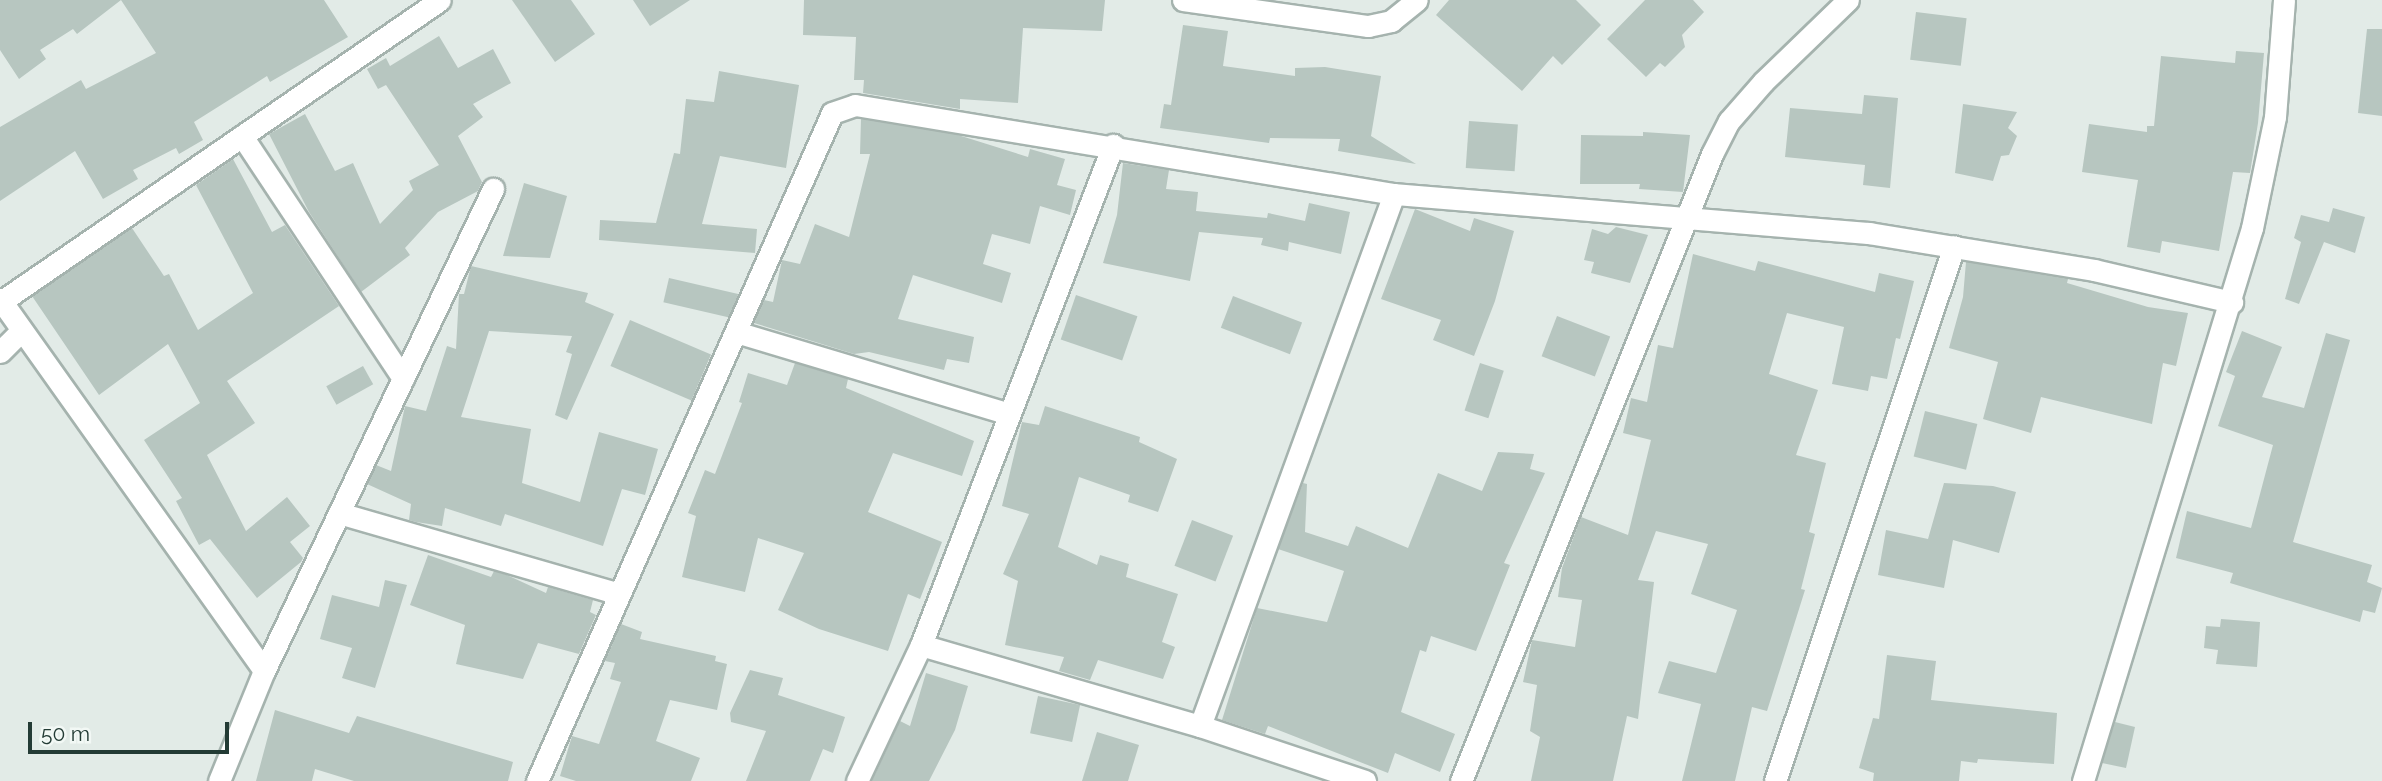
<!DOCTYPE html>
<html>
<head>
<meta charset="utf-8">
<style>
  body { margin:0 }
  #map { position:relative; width:2382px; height:781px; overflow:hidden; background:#e2ebe7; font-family:Raleway,sans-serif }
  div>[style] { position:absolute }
  .building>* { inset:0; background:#b7c6c0; transform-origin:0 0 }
  .roads { filter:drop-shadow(2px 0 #a5b3ae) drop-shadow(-2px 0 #a5b3ae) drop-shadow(0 2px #a5b3ae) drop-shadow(0 -2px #a5b3ae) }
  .minor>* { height:21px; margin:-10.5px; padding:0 10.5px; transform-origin:10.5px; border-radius:10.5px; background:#fff }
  span { translate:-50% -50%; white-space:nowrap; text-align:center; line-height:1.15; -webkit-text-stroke:7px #f2f8f5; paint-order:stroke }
  .scale { position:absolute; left:28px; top:722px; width:201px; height:32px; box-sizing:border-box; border:4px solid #233b35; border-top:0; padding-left:9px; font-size:21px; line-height:24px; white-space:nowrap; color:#233b35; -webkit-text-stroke:5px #f2f8f5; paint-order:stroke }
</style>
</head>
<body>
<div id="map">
  <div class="building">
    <div style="clip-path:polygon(0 0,121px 0,77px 34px,73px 29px,40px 50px,46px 59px,19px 79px,0 50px)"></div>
    <div style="clip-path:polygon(121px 0,324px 0,348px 37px,270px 82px,267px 76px,194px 122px,203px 140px,179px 154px,176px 148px,133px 170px,138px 179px,103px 199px,75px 151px,0 201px,0 127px,81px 80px,86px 89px,156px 53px)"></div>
    <div style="clip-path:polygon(512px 0,571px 0,595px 34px,555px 62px)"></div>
    <div style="clip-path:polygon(633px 0,690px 0,650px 26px)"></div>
    <div style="clip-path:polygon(804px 0,1105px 0,1102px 31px,1023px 28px,1018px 103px,960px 99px,960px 109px,863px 93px,864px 80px,854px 80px,856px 37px,803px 35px)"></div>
    <div style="clip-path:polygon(1449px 0,1576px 0,1601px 25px,1562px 65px,1553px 56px,1522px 91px,1436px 15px)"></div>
    <div style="clip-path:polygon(1645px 0,1693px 0,1704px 12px,1682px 35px,1685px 47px,1665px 67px,1660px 63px,1646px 77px,1607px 39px)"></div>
    <div style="left:1916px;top:12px;width:51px;height:48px;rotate:7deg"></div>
    <div style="clip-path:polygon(1183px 25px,1228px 31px,1223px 66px,1295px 76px,1295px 68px,1325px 67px,1381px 76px,1371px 136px,1416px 164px,1338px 151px,1340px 139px,1270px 138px,1269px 143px,1160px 128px,1164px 104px,1171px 105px)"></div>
    <div style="clip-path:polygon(2367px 29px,2382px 29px,2382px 116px,2358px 113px)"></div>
    <div style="clip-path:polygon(439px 36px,458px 68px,493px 49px,511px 83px,473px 104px,483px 117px,458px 136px,482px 182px,478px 191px,438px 212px,405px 248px,410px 255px,361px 292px,309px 212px,269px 134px,305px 114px,335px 171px,353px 163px,380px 224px,413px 190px,409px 181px,439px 165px,386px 85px,378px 89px,367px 69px,386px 58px,390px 66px)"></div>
    <div style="clip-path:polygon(2236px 51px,2264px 53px,2258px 123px,2250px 173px,2233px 172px,2219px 251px,2162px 241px,2160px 253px,2127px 247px,2138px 180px,2082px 172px,2089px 124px,2147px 132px,2147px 126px,2154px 126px,2161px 56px,2235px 63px)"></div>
    <div style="clip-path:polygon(719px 71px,799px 85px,786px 168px,720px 156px,702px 224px,757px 229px,755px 253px,599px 240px,600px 220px,656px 223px,674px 153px,680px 154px,686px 99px,714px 102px)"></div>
    <div style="clip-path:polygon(1864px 95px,1898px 98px,1890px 188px,1863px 185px,1865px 165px,1785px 157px,1790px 108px,1862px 114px)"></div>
    <div style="clip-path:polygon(1963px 104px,2017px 112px,2008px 128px,2017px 136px,2009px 155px,2001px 156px,1993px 181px,1955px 173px)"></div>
    <div style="clip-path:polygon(861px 119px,958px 135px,1028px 157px,1030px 149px,1065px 159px,1057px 185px,1076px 190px,1070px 215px,1040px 206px,1030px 244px,992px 234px,983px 264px,1011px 273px,1002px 303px,913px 275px,898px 319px,974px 337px,969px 363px,947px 359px,944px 370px,869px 352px,854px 354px,754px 323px,764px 300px,773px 302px,782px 260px,800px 264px,815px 224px,849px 237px,870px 154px,860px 154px)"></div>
    <div style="left:1469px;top:121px;width:49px;height:47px;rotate:4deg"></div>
    <div style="clip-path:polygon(1643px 132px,1690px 135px,1683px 192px,1639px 189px,1640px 184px,1580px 184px,1581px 135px,1643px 136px)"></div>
    <div style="clip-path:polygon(233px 159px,272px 232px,285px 225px,339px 306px,227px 381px,255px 423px,207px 455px,246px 531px,287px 497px,310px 526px,290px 542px,303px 558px,301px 562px,257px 598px,210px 539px,199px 545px,176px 501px,182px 498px,144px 440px,200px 403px,168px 344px,99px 395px,32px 296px,132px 228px,164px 276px,169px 274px,198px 330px,253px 293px,196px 185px)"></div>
    <div style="clip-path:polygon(1123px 163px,1169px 170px,1166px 189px,1198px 192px,1196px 211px,1267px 218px,1268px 213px,1305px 221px,1309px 203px,1350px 212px,1341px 254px,1289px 242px,1288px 251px,1261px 245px,1263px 238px,1199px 232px,1190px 281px,1103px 263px,1117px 215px)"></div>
    <div style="clip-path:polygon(524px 183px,567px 196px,550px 258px,503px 256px)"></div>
    <div style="clip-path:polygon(2333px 208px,2365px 217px,2355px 253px,2324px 242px,2299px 304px,2285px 299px,2301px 242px,2294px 238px,2301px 215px,2329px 222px)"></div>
    <div style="clip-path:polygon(1415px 209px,1470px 231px,1474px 218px,1514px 231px,1495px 301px,1474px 356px,1433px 340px,1441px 320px,1381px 299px)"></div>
    <div style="clip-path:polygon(1616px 227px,1648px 235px,1630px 283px,1591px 273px,1594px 262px,1584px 260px,1592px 229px,1608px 234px)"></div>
    <div style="clip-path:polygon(1693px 254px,1755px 271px,1758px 261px,1875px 292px,1879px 273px,1914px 281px,1900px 339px,1896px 338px,1887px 379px,1871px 376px,1868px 391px,1832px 384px,1844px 327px,1787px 313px,1769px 374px,1818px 390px,1796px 455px,1826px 463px,1809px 532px,1815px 534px,1801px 589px,1805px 590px,1767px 711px,1752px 707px,1735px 781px,1682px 781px,1701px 704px,1658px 693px,1669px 661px,1716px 673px,1737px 610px,1691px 594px,1708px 544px,1656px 531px,1638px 580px,1654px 582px,1638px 719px,1627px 716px,1613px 781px,1531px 781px,1540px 737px,1530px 731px,1537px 685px,1523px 682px,1532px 640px,1575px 647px,1582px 600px,1558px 597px,1562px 568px,1581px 517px,1628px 535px,1651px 440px,1623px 433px,1631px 398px,1647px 402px,1658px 345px,1673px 348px)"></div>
    <div style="clip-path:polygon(1966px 262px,2068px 279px,2067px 283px,2148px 307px,2188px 313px,2176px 366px,2163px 363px,2152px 424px,2041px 397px,2031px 433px,1983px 419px,1998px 362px,1949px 348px,1963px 297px)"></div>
    <div style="clip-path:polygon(471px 266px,588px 293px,585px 302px,614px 314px,567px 420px,555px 415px,572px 354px,566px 352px,572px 336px,489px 331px,461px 417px,531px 429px,522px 483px,580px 502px,599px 432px,658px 449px,645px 495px,622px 489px,603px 546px,505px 514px,501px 526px,445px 508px,442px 526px,416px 522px,409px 520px,411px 504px,367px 484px,376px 465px,391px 471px,405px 406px,426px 411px,447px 346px,456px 349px,459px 294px,464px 294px)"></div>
    <div style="left:669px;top:278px;width:71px;height:25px;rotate:13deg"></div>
    <div style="left:1076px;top:295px;width:65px;height:47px;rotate:19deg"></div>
    <div style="left:1233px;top:296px;width:74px;height:34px;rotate:21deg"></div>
    <div style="left:1557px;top:316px;width:57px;height:43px;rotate:21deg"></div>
    <div style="left:630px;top:320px;width:88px;height:50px;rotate:23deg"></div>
    <div style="clip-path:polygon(2242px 331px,2282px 347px,2262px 397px,2304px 408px,2326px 333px,2350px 340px,2293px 542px,2372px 565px,2367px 582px,2382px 588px,2375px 613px,2363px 610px,2360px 622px,2230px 583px,2233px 573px,2176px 558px,2187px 511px,2251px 528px,2273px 445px,2218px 426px,2235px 376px,2226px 372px)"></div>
    <div style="clip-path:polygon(795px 363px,848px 379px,846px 388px,974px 441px,962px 476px,893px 453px,868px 512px,942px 542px,920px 599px,908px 594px,888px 651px,819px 629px,778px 610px,804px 553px,758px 538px,745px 592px,682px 577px,696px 516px,688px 513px,705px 470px,715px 474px,742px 403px,739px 402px,748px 373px,787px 385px)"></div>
    <div style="left:1480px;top:363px;width:25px;height:50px;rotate:18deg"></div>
    <div style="left:363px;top:366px;width:21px;height:42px;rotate:61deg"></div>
    <div style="clip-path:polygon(1045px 406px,1140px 437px,1139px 442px,1177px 459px,1158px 512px,1128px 502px,1130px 495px,1079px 477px,1058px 547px,1097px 565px,1100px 555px,1129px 564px,1126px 577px,1178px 594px,1162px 642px,1175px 647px,1163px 679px,1098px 660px,1090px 680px,1059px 671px,1064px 657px,1005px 645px,1018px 581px,1003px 574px,1029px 514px,1002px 506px,1022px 422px,1039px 425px)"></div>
    <div style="left:1925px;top:411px;width:54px;height:47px;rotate:14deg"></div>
    <div style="clip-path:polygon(1498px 452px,1534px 454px,1530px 469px,1545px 473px,1504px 563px,1510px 565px,1476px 651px,1431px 636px,1426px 652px,1420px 650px,1401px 712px,1455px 734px,1440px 772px,1395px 753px,1388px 773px,1268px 726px,1265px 734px,1222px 720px,1257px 608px,1327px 622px,1344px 571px,1278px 549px,1303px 483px,1307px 484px,1305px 532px,1348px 546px,1356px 526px,1408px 548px,1438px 473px,1482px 491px)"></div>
    <div style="clip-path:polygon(1944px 483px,1993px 486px,2016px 492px,1999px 553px,1953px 540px,1944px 588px,1878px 575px,1886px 530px,1928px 539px)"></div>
    <div style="left:1192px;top:520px;width:44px;height:49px;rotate:21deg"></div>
    <div style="clip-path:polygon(428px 555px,491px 577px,494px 571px,507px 575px,546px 593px,548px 587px,593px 600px,590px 612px,596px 615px,579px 654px,538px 643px,523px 679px,456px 664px,465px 625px,410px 605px)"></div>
    <div style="clip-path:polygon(385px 580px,407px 585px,375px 688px,342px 678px,352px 648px,320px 639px,332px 595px,379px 607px)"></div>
    <div style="clip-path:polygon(2221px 619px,2260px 622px,2257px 667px,2216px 664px,2218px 650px,2204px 648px,2206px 626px,2220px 627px)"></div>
    <div style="clip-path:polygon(621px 624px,642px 632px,640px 639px,716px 656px,715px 661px,727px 664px,717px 710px,670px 700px,656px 741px,700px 758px,691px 781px,576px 781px,560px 776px,572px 736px,599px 744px,621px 682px,610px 679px,615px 663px,605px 661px)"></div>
    <div style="clip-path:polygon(1887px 655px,1936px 661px,1931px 700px,2057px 713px,2054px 764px,1978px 759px,1977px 763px,1961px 761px,1959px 781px,1873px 781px,1874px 773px,1859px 768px,1873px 718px,1879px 719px)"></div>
    <div style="clip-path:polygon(750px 670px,783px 678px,778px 695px,845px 717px,833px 753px,823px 749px,810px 781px,746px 781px,766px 731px,731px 722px,730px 713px)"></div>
    <div style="clip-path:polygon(926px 673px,968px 686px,955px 730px,929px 781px,872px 781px,900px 721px,910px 726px)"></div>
    <div style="left:1038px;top:696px;width:43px;height:38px;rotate:12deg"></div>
    <div style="clip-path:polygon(275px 710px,349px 733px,357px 716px,513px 762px,508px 781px,354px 781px,315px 769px,312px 781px,256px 781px)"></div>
    <div style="clip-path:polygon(2115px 722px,2135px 727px,2126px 768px,2102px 763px)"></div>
    <div style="clip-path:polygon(1097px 732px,1139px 745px,1128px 781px,1082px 781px)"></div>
  </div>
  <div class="roads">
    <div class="minor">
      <div style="left:1183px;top:0;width:187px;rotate:8deg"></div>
      <div style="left:1368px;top:26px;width:24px;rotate:-12deg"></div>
      <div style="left:1391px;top:21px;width:33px;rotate:-39deg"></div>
      <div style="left:242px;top:136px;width:291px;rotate:56.4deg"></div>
      <div style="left:0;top:299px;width:456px;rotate:54.6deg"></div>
      <div style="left:2px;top:301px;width:531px;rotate:-34.5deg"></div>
      <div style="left:736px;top:332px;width:285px;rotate:16.7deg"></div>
      <div style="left:0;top:352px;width:28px;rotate:-45deg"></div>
      <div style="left:339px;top:513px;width:291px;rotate:16.1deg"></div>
      <div style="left:921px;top:645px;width:291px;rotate:16.2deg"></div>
      <div style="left:1200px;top:726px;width:174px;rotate:18.4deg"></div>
      <div style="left:1200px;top:726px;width:566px;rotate:-69.97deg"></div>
      <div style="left:219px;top:781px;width:119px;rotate:-67.8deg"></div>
      <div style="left:264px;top:671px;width:534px;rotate:-64.59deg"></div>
      <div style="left:537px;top:781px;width:730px;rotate:-66.17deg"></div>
      <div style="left:832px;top:113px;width:24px;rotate:-19deg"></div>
      <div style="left:855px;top:105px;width:546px;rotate:9.38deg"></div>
      <div style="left:1394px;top:194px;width:477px;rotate:4.7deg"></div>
      <div style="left:1869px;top:233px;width:228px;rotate:9.3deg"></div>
      <div style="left:2094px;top:270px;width:142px;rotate:13.1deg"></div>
      <div style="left:857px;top:781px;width:150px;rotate:-64.8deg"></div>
      <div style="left:921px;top:645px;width:536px;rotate:-68.99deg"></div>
      <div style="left:1461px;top:781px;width:675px;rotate:-68.18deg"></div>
      <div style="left:1712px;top:154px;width:37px;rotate:-63deg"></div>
      <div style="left:1729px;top:121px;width:52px;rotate:-48.9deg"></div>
      <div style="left:1763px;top:82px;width:118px;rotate:-44deg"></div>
      <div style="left:1775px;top:781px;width:564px;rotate:-71.5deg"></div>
      <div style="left:2083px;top:781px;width:578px;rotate:-73.01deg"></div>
      <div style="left:2252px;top:228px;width:113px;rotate:-78.3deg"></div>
      <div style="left:2275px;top:117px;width:117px;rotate:-85.6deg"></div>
    </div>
  </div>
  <div class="scale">50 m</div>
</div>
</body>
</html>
